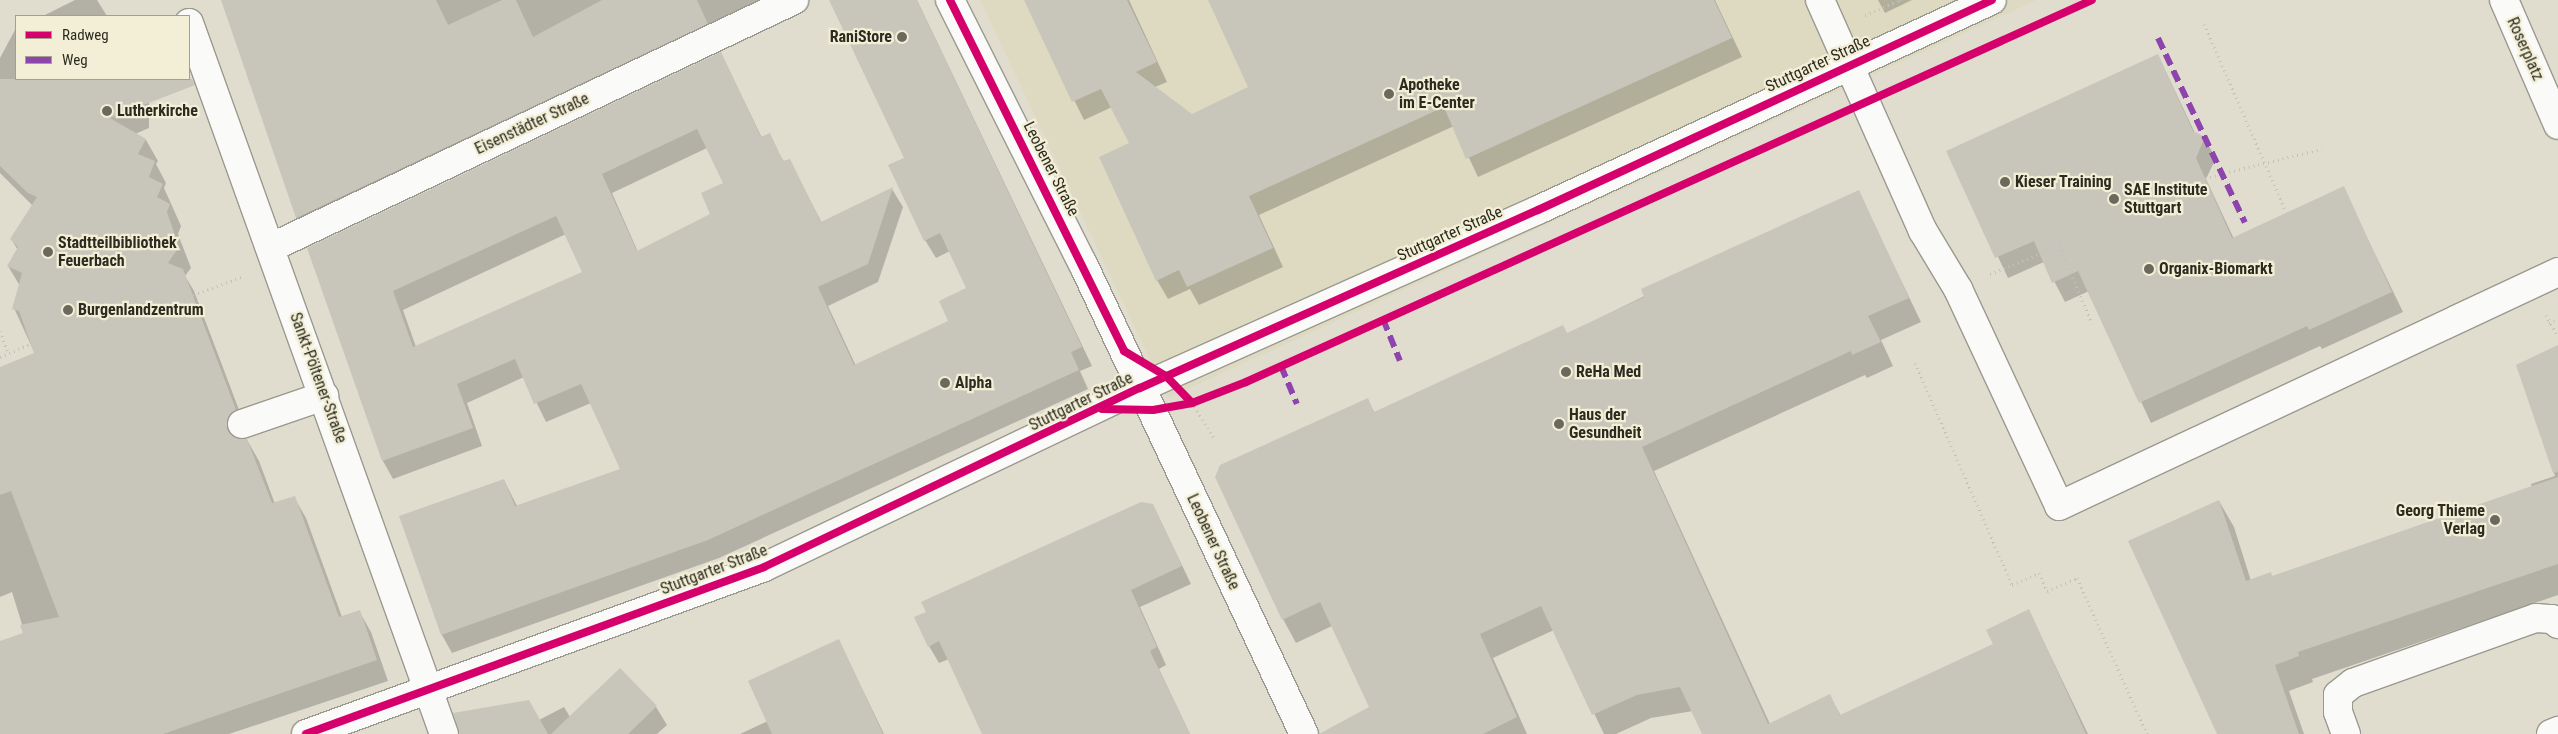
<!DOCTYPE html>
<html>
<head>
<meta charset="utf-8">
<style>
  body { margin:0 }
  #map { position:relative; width:2558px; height:734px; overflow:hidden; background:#e0ddcf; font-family:"Roboto Condensed",sans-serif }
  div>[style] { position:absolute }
  .built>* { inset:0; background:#dedac1 }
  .shadow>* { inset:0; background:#0003 }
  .building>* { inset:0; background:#c8c5ba }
  .path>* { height:3px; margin-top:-1.5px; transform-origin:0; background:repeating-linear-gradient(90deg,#c2c1bd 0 1px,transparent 0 5px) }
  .roads { filter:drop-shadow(1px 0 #9b998f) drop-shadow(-1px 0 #9b998f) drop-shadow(0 1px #9b998f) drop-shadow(0 -1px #9b998f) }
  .minor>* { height:28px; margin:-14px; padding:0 14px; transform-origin:14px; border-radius:14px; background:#fafaf8 }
  .quiet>* { height:6px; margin-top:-3px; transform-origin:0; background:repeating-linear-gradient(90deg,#8e44ad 0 12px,transparent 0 18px) }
  .cycleway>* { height:8px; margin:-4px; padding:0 4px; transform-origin:4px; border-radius:4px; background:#d6006c }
  .dots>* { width:14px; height:14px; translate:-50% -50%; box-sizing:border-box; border:2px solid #f3efd6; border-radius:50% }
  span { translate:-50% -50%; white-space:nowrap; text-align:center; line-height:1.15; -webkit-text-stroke:4.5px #f3efd6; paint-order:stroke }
  .poi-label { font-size:16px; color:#2c2b21; font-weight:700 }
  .right { translate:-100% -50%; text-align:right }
  .left { translate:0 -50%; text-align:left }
  .street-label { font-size:16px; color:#2c2b21 }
  .legend { position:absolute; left:15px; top:15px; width:175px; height:65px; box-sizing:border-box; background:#f3efd6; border:1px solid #a3a18e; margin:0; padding:6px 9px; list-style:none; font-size:15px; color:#2c2b21 }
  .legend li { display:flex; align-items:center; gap:10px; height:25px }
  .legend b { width:25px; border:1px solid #a3a18e }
</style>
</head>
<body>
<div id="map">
  <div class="built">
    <div style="clip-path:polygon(980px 0,2037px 0,1168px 398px)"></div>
  </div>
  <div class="shadow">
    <div style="clip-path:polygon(75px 0,97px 0,107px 16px,43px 16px)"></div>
    <div style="clip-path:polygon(223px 0,772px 0,306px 232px,297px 218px)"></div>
    <div style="clip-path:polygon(evenodd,830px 0,917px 0,1092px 366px,1080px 371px,1088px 389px,719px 558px,452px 653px,442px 635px,401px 517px,504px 480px,517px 506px,621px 470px,591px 403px,546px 422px,524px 377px,467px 403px,482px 446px,393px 479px,383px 461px,308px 249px,721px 53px,762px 138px,769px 135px,784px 162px,789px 160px,822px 223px,892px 189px,903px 207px,878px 282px,828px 306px,856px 366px,950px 322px,968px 288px,950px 251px,936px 258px,925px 240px,905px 158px,830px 0,707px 148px,725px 184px,712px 214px,638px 252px,612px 193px,707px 148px,830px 0,566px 234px,584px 272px,416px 347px,403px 310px,566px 234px)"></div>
    <div style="clip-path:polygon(1025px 0,1129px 0,1167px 82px,1155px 87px,1192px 116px,1250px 88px,1209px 0,1715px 0,1742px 57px,1478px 177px,1454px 126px,1259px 215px,1283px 267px,1199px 305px,1190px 289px,1168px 299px,1157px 280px,1131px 143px,1112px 107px,1084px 120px)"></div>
    <div style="clip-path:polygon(1878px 0,1912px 0,1885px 13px)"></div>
    <div style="clip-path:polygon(16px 28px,16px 79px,149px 79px,149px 128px,135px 134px,146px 140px,158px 161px,156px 164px,166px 183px,164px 188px,181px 226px,178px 234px,191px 268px,185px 276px,194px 291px,247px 431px,239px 440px,247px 440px,259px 461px,275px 504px,294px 497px,306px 518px,342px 617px,359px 611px,371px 632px,388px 681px,229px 734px,0 734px,0 642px,25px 634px,12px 592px,0 597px,0 368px,35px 354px,14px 308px,20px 286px,8px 266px,18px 250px,11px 239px,33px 206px,0 173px,0 58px)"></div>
    <div style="clip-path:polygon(2158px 55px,2195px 133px,2204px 138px,2216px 158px,2206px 179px,2234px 239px,2343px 188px,2403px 312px,2322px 349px,2320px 346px,2151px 423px,2089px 291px,2065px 302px,2044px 262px,2008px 278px,1948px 151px)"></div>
    <div style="clip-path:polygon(1858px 191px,1921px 322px,1881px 340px,1893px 366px,1867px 378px,1865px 375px,1654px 471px,1770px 724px,1830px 696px,1841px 716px,1994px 644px,2029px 611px,2088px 734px,1705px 734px,1693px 711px,1651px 718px,1616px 734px,1604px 734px,1554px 630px,1493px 658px,1527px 734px,1365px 734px,1371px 708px,1332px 626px,1296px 643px,1283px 619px,1367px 400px,1375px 413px,1567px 334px)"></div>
    <div style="clip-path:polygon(2558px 347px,2558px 595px,2312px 679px,2313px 682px,2289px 691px,2304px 734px,2218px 734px,2219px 501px,2234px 527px,2251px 581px,2272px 577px,2532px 487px,2531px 484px,2555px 476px,2517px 365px)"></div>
    <div style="clip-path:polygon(1153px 505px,1191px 584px,1140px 607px,1166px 665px,1159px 669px,1190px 734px,984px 734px,949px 659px,939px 663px,929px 646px)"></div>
    <div style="clip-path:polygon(839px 641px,884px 734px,740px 734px,768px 721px)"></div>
    <div style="clip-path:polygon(620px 669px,656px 707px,667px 725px,657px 734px,475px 734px,539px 720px,564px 707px,570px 717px)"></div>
  </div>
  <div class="building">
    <div style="clip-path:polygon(221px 0,436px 0,448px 25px,502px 0,516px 0,533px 37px,602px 0,697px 0,708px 24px,296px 218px)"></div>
    <div style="clip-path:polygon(evenodd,829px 0,917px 0,1082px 347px,1071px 352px,1079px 370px,708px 540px,441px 635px,399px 516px,504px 479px,515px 506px,620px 469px,581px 384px,534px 404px,515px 359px,457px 384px,473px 428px,382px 461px,307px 248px,721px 52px,761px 137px,770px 133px,783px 161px,790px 159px,821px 222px,893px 187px,868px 264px,818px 287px,854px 365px,948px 321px,939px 301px,966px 288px,940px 233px,924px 241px,888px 165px,904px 158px,829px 0,697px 129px,723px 183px,701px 193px,710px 214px,637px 251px,602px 174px,697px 129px,829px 0,556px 216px,582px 272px,413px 347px,393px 291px,556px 216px)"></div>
    <div style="clip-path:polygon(1024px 0,1127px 0,1157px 62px,1136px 72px,1192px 114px,1248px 87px,1208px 0,1714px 0,1732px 38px,1466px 159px,1444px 107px,1249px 196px,1273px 248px,1187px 287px,1179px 270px,1156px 281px,1099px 157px,1129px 143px,1101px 89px,1072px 102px)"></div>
    <div style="clip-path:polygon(2158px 54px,2193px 131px,2205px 137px,2196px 158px,2232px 238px,2344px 186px,2392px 292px,2309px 330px,2307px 326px,2139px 403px,2078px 271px,2052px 283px,2034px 241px,1995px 258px,1946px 151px)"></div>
    <div style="clip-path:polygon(0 79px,192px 79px,195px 85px,110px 118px,146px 139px,138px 154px,155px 161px,149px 177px,163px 184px,157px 197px,170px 204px,167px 212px,179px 247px,168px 263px,183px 269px,236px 410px,227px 421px,227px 429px,239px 439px,247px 439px,272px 503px,295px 496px,339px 617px,360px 610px,377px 660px,163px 734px,0 734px,0 641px,23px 633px,20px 625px,59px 617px,11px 491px,0 495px,0 367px,34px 353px,19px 311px,12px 309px,22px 273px,7px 266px,18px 247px,10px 239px,37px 197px,28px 193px,0 166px)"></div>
    <div style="clip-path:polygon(1859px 190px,1909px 298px,1868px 316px,1881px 342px,1852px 355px,1851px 351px,1642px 447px,1768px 724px,1830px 694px,1840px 715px,1993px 644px,1986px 630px,2029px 609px,2086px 734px,1702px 734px,1680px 687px,1637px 695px,1592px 715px,1541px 606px,1480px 634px,1517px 717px,1483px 734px,1319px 734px,1369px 707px,1320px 602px,1282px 620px,1215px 477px,1220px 465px,1368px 398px,1374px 412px,1563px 325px,1567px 333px,1644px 297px,1641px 289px)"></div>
    <div style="clip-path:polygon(2558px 345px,2558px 472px,2553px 473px,2516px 365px)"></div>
    <div style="clip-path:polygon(2558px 477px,2558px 564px,2298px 652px,2299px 656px,2275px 665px,2299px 734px,2217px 734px,2128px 541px,2219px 500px,2246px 581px,2271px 572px,2272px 576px)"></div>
    <div style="clip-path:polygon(1141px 502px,1153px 504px,1182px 566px,1131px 590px,1157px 647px,1150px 651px,1190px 734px,982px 734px,939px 641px,928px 647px,914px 617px,926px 612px,921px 602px)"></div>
    <div style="clip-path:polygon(839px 639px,883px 734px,772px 734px,748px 681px)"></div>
    <div style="clip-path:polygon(620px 668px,657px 706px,628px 734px,551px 734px)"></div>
    <div style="clip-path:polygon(529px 700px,548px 734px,459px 734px,453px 713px)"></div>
  </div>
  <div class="path">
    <div style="left:1865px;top:15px;width:38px;rotate:-23deg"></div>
    <div style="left:1900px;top:0;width:5px;rotate:68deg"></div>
    <div style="left:2204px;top:24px;width:205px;rotate:66.4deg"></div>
    <div style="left:2205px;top:178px;width:120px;rotate:-14deg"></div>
    <div style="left:2059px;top:245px;width:85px;rotate:67.1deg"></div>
    <div style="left:1990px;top:274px;width:81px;rotate:-22.5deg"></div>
    <div style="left:2546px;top:315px;width:25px;rotate:61deg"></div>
    <div style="left:123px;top:321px;width:129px;rotate:-20.4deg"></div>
    <div style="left:2549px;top:323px;width:10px;rotate:-24deg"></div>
    <div style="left:0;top:331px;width:23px;rotate:70deg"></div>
    <div style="left:0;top:357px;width:34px;rotate:-23deg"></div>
    <div style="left:1915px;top:363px;width:242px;rotate:66.4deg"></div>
    <div style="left:2012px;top:585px;width:30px;rotate:-24deg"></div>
    <div style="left:2039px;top:573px;width:20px;rotate:66deg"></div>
    <div style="left:2047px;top:591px;width:33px;rotate:-23deg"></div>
    <div style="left:2077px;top:578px;width:171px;rotate:65.8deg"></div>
    <div style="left:1192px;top:402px;width:42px;rotate:58.6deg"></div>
  </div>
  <div class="roads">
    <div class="minor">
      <div style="left:950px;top:0;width:296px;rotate:63.3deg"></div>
      <div style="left:1083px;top:264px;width:519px;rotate:64.82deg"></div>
      <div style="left:1820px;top:0;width:253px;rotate:66deg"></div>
      <div style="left:1923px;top:231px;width:68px;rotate:58.9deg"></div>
      <div style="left:1958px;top:289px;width:239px;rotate:65deg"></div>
      <div style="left:2059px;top:506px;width:551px;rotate:-25.12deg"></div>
      <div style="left:2504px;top:0;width:136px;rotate:66.6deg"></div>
      <div style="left:189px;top:23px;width:755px;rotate:70.27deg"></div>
      <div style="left:270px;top:248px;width:580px;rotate:-25.33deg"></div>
      <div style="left:242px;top:424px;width:87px;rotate:-18.9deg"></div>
      <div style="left:306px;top:734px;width:487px;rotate:-20deg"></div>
      <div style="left:764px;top:567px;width:416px;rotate:-25.5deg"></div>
      <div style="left:1140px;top:388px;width:436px;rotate:-24.1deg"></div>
      <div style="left:1538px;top:210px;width:500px;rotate:-24.82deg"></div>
      <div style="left:2346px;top:734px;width:23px;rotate:-110deg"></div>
      <div style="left:2338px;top:712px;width:17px;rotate:-90deg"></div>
      <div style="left:2338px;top:695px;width:19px;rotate:-39deg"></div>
      <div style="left:2353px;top:683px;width:194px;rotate:-19.6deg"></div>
      <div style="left:2536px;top:618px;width:16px;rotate:4deg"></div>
      <div style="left:2552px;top:619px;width:8px;rotate:40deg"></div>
      <div style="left:2551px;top:734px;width:8px;rotate:-23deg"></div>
    </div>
  </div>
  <div class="quiet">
    <div style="left:2158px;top:38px;width:204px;rotate:64.8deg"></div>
    <div style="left:1383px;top:319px;width:45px;rotate:68deg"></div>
    <div style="left:1281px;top:366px;width:41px;rotate:67.2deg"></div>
  </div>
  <div class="cycleway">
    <div style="left:950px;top:0;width:392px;rotate:63.6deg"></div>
    <div style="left:1124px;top:351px;width:49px;rotate:30.8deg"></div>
    <div style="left:1166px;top:376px;width:37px;rotate:46deg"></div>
    <div style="left:1102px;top:409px;width:51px;rotate:1.1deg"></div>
    <div style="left:1153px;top:410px;width:40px;rotate:-10deg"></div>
    <div style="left:1192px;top:403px;width:58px;rotate:-21.3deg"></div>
    <div style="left:1246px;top:382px;width:928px;rotate:-24.3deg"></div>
    <div style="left:306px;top:734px;width:487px;rotate:-20deg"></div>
    <div style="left:764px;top:567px;width:416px;rotate:-25.5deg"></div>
    <div style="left:1140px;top:388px;width:436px;rotate:-24.1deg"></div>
    <div style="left:1538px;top:210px;width:500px;rotate:-24.82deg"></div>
  </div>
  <div class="dots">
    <div style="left:902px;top:37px;background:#6b695e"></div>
    <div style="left:1389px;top:94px;background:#6b695e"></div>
    <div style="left:107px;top:111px;background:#6b695e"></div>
    <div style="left:2005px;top:182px;background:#6b695e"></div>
    <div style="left:2114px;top:199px;background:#6b695e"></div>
    <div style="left:48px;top:252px;background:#6b695e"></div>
    <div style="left:2149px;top:269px;background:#6b695e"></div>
    <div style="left:68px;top:310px;background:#6b695e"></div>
    <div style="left:1566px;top:372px;background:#6b695e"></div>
    <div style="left:945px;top:383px;background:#6b695e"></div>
    <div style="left:1559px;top:424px;background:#6b695e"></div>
    <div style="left:2495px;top:520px;background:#6b695e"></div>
  </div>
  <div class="poi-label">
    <span class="right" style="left:892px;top:37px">RaniStore</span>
    <span class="left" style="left:1399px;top:94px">Apotheke<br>im E-Center</span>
    <span class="left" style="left:117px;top:111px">Lutherkirche</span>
    <span class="left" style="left:2015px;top:182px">Kieser Training</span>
    <span class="left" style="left:2124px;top:199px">SAE Institute<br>Stuttgart</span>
    <span class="left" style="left:58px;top:252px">Stadtteilbibliothek<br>Feuerbach</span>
    <span class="left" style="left:2159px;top:269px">Organix-Biomarkt</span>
    <span class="left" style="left:78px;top:310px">Burgenlandzentrum</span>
    <span class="left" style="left:1576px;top:372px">ReHa Med</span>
    <span class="left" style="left:955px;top:383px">Alpha</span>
    <span class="left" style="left:1569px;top:424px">Haus der<br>Gesundheit</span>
    <span class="right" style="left:2485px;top:520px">Georg Thieme<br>Verlag</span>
  </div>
  <div class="street-label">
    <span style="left:2525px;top:49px;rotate:66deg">Roserplatz</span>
    <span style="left:1818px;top:64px;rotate:-25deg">Stuttgarter Straße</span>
    <span style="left:532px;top:124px;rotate:-25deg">Eisenstädter Straße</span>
    <span style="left:1051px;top:169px;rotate:63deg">Leobener Straße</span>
    <span style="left:1450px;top:234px;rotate:-24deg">Stuttgarter Straße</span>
    <span style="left:318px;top:378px;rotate:70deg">Sankt-Pöltener-Straße</span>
    <span style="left:1081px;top:402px;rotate:-26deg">Stuttgarter Straße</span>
    <span style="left:1213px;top:542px;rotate:65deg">Leobener Straße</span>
    <span style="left:714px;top:570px;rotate:-21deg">Stuttgarter Straße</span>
  </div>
  <ul class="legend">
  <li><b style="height:6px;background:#d6006c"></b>Radweg</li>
  <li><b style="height:6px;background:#8e44ad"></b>Weg</li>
  </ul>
</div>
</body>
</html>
